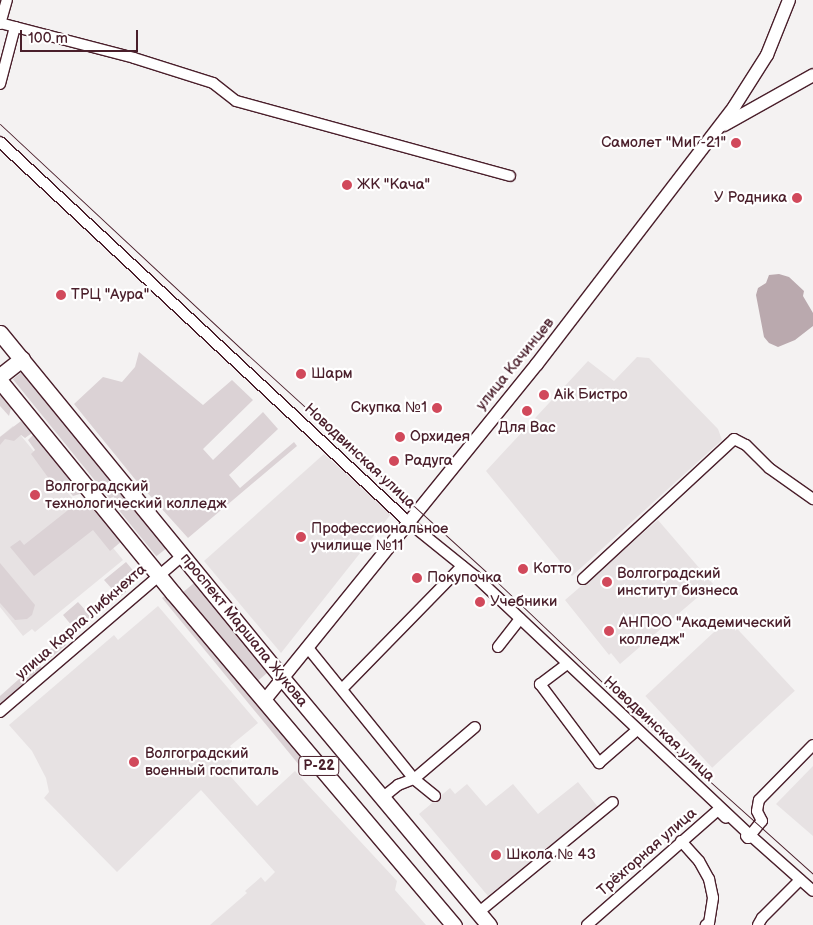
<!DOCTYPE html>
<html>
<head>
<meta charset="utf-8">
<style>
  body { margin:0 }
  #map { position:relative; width:813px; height:925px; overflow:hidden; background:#f4f2f2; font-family:"Balsamiq Sans",sans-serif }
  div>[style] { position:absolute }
  .built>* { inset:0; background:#e7e2e3; transform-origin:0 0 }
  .green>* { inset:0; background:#dbd2d5; transform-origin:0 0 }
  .water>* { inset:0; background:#baa9ae }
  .roads { filter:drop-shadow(1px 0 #4a1f2b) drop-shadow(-1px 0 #4a1f2b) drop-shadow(0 1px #4a1f2b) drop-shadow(0 -1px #4a1f2b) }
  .minor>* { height:10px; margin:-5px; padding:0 5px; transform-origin:5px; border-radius:5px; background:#fff }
  .major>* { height:12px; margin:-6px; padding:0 6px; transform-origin:6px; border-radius:6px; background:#fff }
  .highway>* { height:15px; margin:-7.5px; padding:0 7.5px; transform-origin:7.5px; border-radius:7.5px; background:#fff }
  .tram>* { height:1px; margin:-0.5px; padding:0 0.5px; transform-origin:0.5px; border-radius:0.5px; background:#4a1f2b }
  .dots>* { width:14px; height:14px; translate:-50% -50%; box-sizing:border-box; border:2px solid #fff; border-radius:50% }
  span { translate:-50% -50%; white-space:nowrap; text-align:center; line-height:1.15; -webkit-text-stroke:4.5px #fff; paint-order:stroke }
  .shield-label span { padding:1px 4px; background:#fff; border:1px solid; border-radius:4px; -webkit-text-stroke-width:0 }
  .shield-label { font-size:14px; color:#4a1f2b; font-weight:700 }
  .poi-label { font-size:15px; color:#4a1f2b }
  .right { translate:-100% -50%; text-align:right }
  .left { translate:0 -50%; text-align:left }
  .street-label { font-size:15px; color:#4a1f2b }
  .scale { position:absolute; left:20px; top:30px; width:118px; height:22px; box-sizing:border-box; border:2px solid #4a1f2b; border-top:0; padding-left:6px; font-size:15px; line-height:18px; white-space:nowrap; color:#4a1f2b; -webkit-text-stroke:4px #fff; paint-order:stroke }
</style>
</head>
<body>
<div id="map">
  <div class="built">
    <div style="clip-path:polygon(637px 357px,649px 358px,718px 429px,722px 440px,572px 576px,486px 471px,588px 361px,614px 381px)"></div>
    <div style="clip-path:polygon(13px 426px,123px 560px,35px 632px,32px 629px,23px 636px,0 607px,0 437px)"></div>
    <div style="clip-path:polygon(324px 454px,391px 514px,281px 653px,204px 561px)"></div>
    <div style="clip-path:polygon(658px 520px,713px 584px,620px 664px,611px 653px,609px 655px,565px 600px)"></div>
    <div style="clip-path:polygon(158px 606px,258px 723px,230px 746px,238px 756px,224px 769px,257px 806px,295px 771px,397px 881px,395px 890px,426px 925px,210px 925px,247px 893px,245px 891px,261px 877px,265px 882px,275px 872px,201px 790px,117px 872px,44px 798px,49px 792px,46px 778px,32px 751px,9px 725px,114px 635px,118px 640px)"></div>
    <div style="left:728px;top:619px;width:98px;height:113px;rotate:47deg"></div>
    <div style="clip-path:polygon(813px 766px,813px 836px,776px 804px)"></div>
    <div style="clip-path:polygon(578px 782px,598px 807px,488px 896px,419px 814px,450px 788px,455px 794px,467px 784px,486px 806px,513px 784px,538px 814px)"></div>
  </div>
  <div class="green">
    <div style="clip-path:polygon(139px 352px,203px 405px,232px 380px,253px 400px,203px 449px,213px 460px,263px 412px,278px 429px,229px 475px,240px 488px,294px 442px,297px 446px,188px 538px,134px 478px,74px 404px,103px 377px,122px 382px,135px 367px)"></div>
    <div style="left:23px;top:371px;width:228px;height:13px;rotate:51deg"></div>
    <div style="clip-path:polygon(0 394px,11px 408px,9px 416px,0 406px)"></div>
    <div style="clip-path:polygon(21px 421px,32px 433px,25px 438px,21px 435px,14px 441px,5px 439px,0 445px,0 437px)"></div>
    <div style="clip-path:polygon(34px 434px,83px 493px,73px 496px,63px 484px,55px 487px,31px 454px,35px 450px,28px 440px)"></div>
    <div style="clip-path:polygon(90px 500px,122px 541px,110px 551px,93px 530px,34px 576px,10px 547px,20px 540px,24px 545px,77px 503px)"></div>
    <div style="clip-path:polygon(126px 562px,136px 574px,126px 582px,126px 592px,116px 600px,110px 593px,113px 590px,104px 580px)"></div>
    <div style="clip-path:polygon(0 563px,35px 605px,32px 615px,27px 619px,15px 620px,0 603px)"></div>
    <div style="left:194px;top:583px;width:116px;height:14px;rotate:50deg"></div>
    <div style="clip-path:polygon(167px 594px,312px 765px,304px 771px,162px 598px)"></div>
    <div style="clip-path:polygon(103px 598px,109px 605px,77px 632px,63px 615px,78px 602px,87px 612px)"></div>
    <div style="clip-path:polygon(62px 640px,66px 645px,48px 660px,42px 656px)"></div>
    <div style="clip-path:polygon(37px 663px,43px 669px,0 707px,0 696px)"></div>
  </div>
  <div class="water">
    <div style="clip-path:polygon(779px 274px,789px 277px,804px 291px,803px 296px,813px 313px,813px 326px,795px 340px,778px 347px,769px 343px,764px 337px,756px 295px,758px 288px,766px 283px,769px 275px)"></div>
  </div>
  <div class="roads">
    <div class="minor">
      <div style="left:0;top:23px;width:138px;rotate:14.6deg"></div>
      <div style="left:134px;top:58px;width:83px;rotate:17.6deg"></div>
      <div style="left:213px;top:83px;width:29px;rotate:38deg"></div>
      <div style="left:236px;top:101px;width:284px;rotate:15.3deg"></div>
      <div style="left:0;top:24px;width:25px;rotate:-74deg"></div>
      <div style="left:0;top:84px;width:59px;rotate:-75.3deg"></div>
      <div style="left:0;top:142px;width:558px;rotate:42.96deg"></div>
      <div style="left:408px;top:522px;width:86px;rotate:38.9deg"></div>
      <div style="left:475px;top:576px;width:378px;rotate:43.3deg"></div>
      <div style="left:750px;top:835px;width:84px;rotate:41.6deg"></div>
      <div style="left:583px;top:579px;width:206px;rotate:-42.8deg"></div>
      <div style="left:734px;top:439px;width:13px;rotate:27deg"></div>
      <div style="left:746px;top:445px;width:33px;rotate:45deg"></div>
      <div style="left:769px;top:468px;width:54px;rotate:35.2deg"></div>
      <div style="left:498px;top:647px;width:36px;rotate:-52deg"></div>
      <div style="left:308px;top:648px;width:169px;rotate:51deg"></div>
      <div style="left:414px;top:779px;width:27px;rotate:39deg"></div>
      <div style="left:567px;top:664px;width:34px;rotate:143deg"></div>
      <div style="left:540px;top:684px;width:99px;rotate:53.2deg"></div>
      <div style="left:599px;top:763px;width:50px;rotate:-41deg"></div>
      <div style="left:342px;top:689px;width:172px;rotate:-45.7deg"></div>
      <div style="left:0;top:712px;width:241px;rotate:-40.6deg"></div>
      <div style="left:382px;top:798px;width:21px;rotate:-39deg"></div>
      <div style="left:398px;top:785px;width:17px;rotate:-21deg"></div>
      <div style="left:414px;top:779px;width:80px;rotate:-40.4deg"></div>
      <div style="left:746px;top:836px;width:3px;rotate:45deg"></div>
      <div style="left:748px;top:838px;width:22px;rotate:-51deg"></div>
      <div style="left:762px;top:821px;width:11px;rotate:-117deg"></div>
      <div style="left:757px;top:811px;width:11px;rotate:-80deg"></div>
      <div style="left:759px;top:800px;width:77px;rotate:-45.5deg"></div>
      <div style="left:681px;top:841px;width:27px;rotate:48deg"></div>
      <div style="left:699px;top:861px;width:21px;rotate:61deg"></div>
      <div style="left:709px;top:879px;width:19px;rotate:78deg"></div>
      <div style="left:713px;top:898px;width:25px;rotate:99deg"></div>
      <div style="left:709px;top:923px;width:4px;rotate:146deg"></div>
      <div style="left:479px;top:912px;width:173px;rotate:-39.4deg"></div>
      <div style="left:587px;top:925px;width:174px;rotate:-41.3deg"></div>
      <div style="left:718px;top:810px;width:11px;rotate:45deg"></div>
      <div style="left:758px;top:925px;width:8px;rotate:-60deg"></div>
      <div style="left:762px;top:918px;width:54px;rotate:-45deg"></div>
    </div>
    <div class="major">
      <div style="left:724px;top:125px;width:102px;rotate:-29.3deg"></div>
      <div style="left:264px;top:701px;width:434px;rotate:-51deg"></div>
      <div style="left:537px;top:364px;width:324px;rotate:-52.5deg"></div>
      <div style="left:734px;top:107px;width:62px;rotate:-57.6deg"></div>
      <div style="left:767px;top:55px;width:59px;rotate:-68.2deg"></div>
    </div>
    <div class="highway">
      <div style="left:0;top:333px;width:447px;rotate:50.7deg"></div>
      <div style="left:283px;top:679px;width:321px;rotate:50.1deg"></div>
      <div style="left:0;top:376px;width:28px;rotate:-38deg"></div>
      <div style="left:0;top:381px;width:274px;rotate:50.8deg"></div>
      <div style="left:173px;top:593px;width:435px;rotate:49.8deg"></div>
    </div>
  </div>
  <div class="tram">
    <div style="left:0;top:124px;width:339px;rotate:43deg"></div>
    <div style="left:248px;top:355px;width:334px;rotate:42.3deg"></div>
    <div style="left:495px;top:580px;width:210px;rotate:43.6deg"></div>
    <div style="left:647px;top:725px;width:223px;rotate:41.9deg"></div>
  </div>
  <div class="dots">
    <div style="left:736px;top:143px;background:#d1495b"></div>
    <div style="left:347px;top:185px;background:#d1495b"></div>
    <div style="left:797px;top:198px;background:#d1495b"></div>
    <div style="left:61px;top:295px;background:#d1495b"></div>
    <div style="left:301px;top:374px;background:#d1495b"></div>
    <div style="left:544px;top:395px;background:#d1495b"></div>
    <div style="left:437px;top:408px;background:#d1495b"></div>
    <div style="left:527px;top:411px;background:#d1495b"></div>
    <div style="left:400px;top:437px;background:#d1495b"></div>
    <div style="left:394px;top:461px;background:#d1495b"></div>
    <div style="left:35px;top:495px;background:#d1495b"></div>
    <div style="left:301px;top:537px;background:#d1495b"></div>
    <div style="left:523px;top:569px;background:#d1495b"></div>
    <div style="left:417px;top:578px;background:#d1495b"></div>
    <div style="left:607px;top:582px;background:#d1495b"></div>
    <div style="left:480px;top:602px;background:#d1495b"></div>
    <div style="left:609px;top:631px;background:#d1495b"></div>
    <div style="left:134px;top:762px;background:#d1495b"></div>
    <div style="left:496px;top:855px;background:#d1495b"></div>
  </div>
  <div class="shield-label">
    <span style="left:319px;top:766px">Р-22</span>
  </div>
  <div class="poi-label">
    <span class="right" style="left:726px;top:143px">Самолет "МиГ-21"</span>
    <span class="left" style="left:357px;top:185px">ЖК "Кача"</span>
    <span class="right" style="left:787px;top:198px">У Родника</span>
    <span class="left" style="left:71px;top:295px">ТРЦ "Аура"</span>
    <span class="left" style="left:311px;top:374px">Шарм</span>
    <span class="left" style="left:554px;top:395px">Aik Бистро</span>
    <span class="right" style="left:427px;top:408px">Скупка №1</span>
    <span style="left:527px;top:428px">Для Вас</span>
    <span class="left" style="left:410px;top:437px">Орхидея</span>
    <span class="left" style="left:404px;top:461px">Радуга</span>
    <span class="left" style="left:45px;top:495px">Волгоградский<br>технологический колледж</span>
    <span class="left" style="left:311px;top:537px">Профессиональное<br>училище №11</span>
    <span class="left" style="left:533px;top:569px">Котто</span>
    <span class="left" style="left:617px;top:582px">Волгоградский<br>институт бизнеса</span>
    <span class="left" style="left:427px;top:578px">Покупочка</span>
    <span class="left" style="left:490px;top:602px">Учебники</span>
    <span class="left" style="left:619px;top:631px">АНПОО "Академический<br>колледж"</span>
    <span class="left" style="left:145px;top:762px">Волгоградский<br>военный госпиталь</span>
    <span class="left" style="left:506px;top:855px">Школа № 43</span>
  </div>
  <div class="street-label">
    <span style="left:515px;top:364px;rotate:-51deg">улица Качинцев</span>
    <span style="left:360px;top:456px;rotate:43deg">Новодвинская улица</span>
    <span style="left:81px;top:622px;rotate:-41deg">улица Карла Либкнехта</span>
    <span style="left:244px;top:630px;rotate:51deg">проспект Маршала Жукова</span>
    <span style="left:659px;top:729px;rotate:43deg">Новодвинская улица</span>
    <span style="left:647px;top:852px;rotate:-41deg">Трёхгорная улица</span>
  </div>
  <div class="scale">100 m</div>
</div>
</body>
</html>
